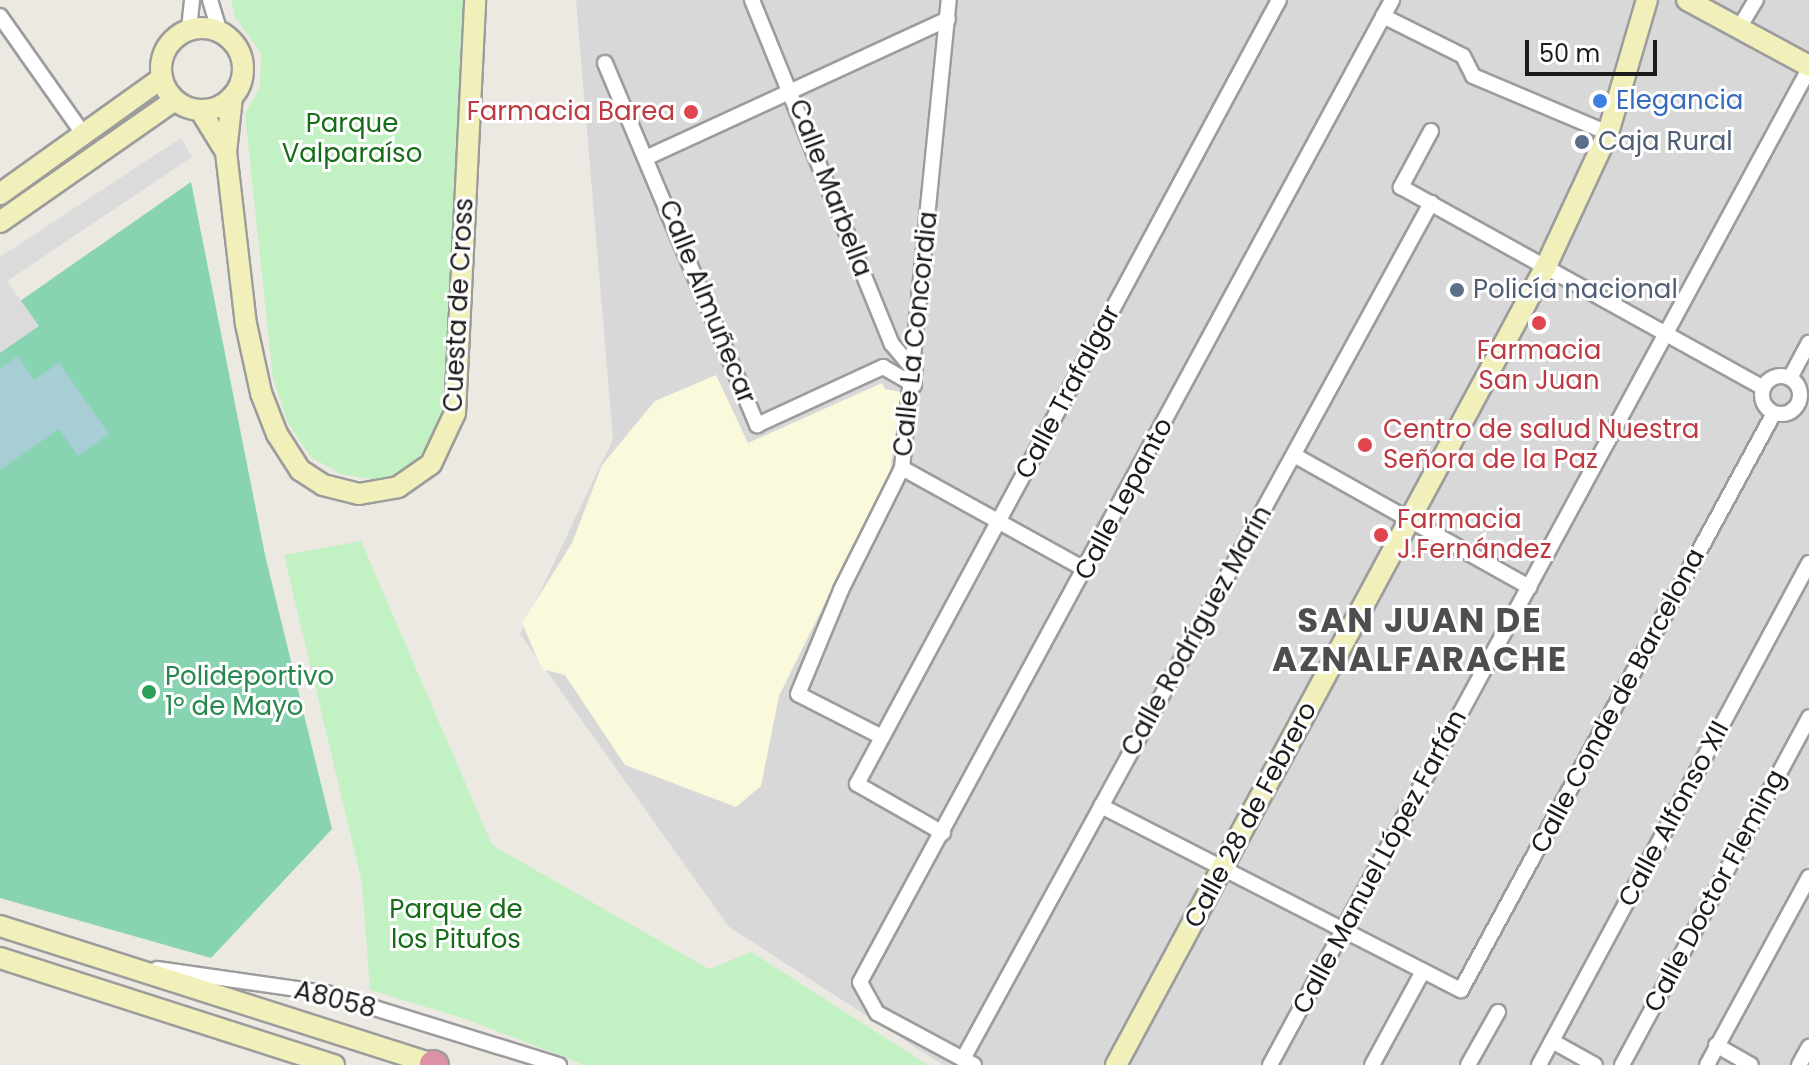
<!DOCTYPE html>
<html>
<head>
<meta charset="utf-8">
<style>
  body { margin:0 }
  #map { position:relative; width:1809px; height:1065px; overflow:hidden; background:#ece8e2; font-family:Poppins,sans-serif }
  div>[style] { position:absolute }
  .residential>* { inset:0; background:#d9d8d9 }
  .education>* { inset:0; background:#fbf9dc }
  .park>* { inset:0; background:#c2f2c3 }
  .pitch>* { inset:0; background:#88d3b1 }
  .parking>* { inset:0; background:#dbdbdb }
  .water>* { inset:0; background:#a7ced5 }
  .roads { filter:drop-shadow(2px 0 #9c9c9c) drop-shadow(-2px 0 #9c9c9c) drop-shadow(0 2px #9c9c9c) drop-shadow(0 -2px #9c9c9c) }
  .street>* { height:14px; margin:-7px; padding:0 7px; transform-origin:7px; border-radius:7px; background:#fff }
  .street>.ring { margin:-7px; padding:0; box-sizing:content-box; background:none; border:14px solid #fff; border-radius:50% }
  .secondary>* { height:20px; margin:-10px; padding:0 10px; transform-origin:10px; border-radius:10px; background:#f2f0ba }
  .secondary>.ring { margin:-10px; padding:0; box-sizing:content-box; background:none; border:20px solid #f2f0ba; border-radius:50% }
  .highway>* { height:26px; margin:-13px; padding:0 13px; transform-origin:13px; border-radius:13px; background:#dc91a4 }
  .dots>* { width:22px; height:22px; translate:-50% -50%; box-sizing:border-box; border:4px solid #fff; border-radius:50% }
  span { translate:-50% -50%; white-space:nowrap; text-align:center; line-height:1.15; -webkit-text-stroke:6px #fff; paint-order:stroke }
  .shop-label { font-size:26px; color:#366cbe }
  .left { translate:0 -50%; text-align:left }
  .health-label { font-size:26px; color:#be3a42 }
  .right { translate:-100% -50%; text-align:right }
  .park-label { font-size:26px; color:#176c18 }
  .service-label { font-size:26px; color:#4e5e75 }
  .street-label { font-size:26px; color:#1b1b1b }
  .leisure-label { font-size:26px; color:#27864d }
  .district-label { font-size:34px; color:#4e4e4e; font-weight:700; letter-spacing:2px }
  .scale { position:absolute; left:1525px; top:40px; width:132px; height:36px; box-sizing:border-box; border:4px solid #1b1b1b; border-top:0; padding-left:10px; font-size:24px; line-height:28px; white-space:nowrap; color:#1b1b1b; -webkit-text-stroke:6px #fff; paint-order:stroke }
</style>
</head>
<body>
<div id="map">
  <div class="residential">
    <div style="clip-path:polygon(576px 0,1809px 0,1809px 1065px,943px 1065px,729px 927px,520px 634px,613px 439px)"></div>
  </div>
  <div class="education">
    <div style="clip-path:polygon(716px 375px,748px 443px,882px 383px,885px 389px,901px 392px,890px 471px,779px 696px,761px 786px,736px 807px,625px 765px,565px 675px,542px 669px,522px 623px,572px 543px,602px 465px,655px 401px)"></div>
  </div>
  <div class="park">
    <div style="clip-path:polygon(231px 0,466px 0,443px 412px,423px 457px,384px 481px,341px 474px,311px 457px,288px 423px,273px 379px,245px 114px,260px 87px,261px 53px,235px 17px)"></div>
    <div style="clip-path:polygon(361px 541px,492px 845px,709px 969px,751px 952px,928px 1065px,584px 1065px,466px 1019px,370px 990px,362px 883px,284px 555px)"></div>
  </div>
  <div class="pitch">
    <div style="clip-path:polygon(191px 182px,265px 555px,332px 829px,211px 958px,0 898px,0 315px)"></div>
  </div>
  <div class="parking">
    <div style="clip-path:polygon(181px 138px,192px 157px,7px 281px,39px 326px,0 353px,0 257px)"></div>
  </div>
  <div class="water">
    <div style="clip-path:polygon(18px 356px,34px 380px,59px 363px,109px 434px,78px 456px,59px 429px,0 470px,0 368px)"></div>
  </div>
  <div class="roads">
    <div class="street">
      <div style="left:210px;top:0;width:34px;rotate:73deg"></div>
      <div style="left:752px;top:0;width:371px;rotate:67.9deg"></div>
      <div style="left:892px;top:344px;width:35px;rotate:50deg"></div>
      <div style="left:0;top:16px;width:146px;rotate:54.8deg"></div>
      <div style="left:1383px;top:16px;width:89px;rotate:26.6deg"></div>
      <div style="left:1463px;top:56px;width:22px;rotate:63deg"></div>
      <div style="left:1473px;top:76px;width:147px;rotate:22.9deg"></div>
      <div style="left:1739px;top:28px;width:33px;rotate:-59deg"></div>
      <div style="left:189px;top:29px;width:29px;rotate:-84deg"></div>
      <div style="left:605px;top:63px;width:393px;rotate:67.2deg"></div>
      <div style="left:757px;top:425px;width:139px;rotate:-24.7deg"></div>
      <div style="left:883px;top:367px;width:36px;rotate:30deg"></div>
      <div style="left:1431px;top:131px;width:64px;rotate:118.2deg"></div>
      <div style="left:1401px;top:187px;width:414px;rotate:29deg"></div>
      <div style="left:648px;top:157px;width:330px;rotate:-24.7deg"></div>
      <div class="ring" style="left:1762px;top:376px;width:24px;height:24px"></div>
      <div style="left:1790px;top:378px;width:40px;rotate:-62deg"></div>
      <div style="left:1294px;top:455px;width:270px;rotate:29.3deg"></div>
      <div style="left:902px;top:468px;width:210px;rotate:29deg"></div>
      <div style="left:882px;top:737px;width:94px;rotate:-152.9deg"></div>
      <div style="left:798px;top:694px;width:113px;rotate:-67.5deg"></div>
      <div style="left:841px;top:590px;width:136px;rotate:-63.4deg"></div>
      <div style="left:902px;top:468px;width:470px;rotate:-84.3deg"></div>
      <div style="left:1101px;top:806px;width:404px;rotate:27.1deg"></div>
      <div style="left:1461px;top:990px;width:656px;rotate:-61.52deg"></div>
      <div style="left:943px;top:833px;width:99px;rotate:-150.3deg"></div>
      <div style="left:857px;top:784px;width:890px;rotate:-61.71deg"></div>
      <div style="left:157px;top:969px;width:171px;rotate:8.1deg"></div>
      <div style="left:326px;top:993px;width:244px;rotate:17.2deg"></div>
      <div style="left:1552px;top:1041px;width:49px;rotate:29.2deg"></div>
      <div style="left:1716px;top:1045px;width:40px;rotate:29.7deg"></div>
      <div style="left:963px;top:1059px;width:976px;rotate:-61.33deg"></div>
      <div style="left:974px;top:1065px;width:110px;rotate:-151.8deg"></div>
      <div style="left:877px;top:1013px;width:35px;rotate:-119deg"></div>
      <div style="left:860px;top:982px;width:1117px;rotate:-61.55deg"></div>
      <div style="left:1270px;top:1065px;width:1132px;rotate:-61.58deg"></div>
      <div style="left:1372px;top:1065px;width:107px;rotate:-61.5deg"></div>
      <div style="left:1468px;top:1065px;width:61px;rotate:-60.5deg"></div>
      <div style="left:1539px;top:1065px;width:570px;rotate:-61.73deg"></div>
      <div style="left:1622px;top:1065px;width:395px;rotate:-61.7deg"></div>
      <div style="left:1707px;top:1065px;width:214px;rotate:-61.5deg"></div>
      <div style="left:1799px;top:1065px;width:21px;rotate:-61deg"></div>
    </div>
    <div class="secondary">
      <div style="left:1687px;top:0;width:139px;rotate:28.4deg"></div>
      <div class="ring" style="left:161px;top:28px;width:62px;height:62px"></div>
      <div style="left:232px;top:97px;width:55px;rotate:96.2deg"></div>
      <div style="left:226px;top:152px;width:173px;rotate:83.4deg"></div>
      <div style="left:246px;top:324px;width:71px;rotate:77.7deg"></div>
      <div style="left:261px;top:393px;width:44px;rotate:68.7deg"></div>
      <div style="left:277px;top:434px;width:43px;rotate:57.4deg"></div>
      <div style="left:300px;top:470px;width:27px;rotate:33deg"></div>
      <div style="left:323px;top:485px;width:37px;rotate:14deg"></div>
      <div style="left:359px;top:494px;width:40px;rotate:-10deg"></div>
      <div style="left:398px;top:487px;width:40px;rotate:-34.9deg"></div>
      <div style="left:431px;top:464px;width:56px;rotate:-64.8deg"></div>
      <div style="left:455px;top:413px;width:413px;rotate:-87.2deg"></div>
      <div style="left:200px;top:110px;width:49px;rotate:58.2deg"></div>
      <div style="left:0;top:194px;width:199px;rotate:-35.6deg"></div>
      <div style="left:0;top:222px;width:213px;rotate:-34.9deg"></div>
      <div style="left:0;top:926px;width:454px;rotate:17.7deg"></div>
      <div style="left:0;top:958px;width:351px;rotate:17.8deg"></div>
      <div style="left:1116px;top:1065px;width:907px;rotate:-61.71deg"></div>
      <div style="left:1546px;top:266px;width:147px;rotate:-65deg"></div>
      <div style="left:1608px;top:133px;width:139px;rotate:-73.7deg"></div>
    </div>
    <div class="highway">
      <div style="left:433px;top:1064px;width:2px;rotate:27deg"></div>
    </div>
  </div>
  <div class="dots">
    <div style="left:1600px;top:101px;background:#3f7fe0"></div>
    <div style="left:691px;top:112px;background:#e0444e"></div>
    <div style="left:1582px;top:142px;background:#5c6f8a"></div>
    <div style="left:1457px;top:290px;background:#5c6f8a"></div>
    <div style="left:1539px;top:323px;background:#e0444e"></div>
    <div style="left:1365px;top:445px;background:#e0444e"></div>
    <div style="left:1381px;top:535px;background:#e0444e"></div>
    <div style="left:149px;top:692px;background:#2e9e5b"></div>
  </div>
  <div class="shop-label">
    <span class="left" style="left:1616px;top:101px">Elegancia</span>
  </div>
  <div class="health-label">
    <span class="right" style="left:675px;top:112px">Farmacia Barea</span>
    <span style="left:1539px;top:366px">Farmacia<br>San Juan</span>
    <span class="left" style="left:1383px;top:445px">Centro de salud Nuestra<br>Señora de la Paz</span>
    <span class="left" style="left:1397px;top:535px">Farmacia<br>J.Fernández</span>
  </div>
  <div class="park-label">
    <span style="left:352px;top:139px">Parque<br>Valparaíso</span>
    <span style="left:456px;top:925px">Parque de<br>los Pitufos</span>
  </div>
  <div class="service-label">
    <span class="left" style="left:1598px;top:142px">Caja Rural</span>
    <span class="left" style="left:1473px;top:290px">Policía nacional</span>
  </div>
  <div class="street-label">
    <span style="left:830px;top:188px;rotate:69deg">Calle Marbella</span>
    <span style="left:707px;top:302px;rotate:68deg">Calle Almuñecar</span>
    <span style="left:459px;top:305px;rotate:-87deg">Cuesta de Cross</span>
    <span style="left:916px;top:334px;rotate:-84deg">Calle La Concordia</span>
    <span style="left:1068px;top:392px;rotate:-62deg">Calle Trafalgar</span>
    <span style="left:1124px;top:499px;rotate:-62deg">Calle Lepanto</span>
    <span style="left:1197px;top:631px;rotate:-61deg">Calle Rodríguez Marín</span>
    <span style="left:1618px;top:701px;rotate:-62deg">Calle Conde de Barcelona</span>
    <span style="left:1674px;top:814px;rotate:-62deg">Calle Alfonso XII</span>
    <span style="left:1251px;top:815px;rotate:-62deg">Calle 28 de Febrero</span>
    <span style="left:1380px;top:862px;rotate:-62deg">Calle Manuel López Farfán</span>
    <span style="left:1715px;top:891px;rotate:-62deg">Calle Doctor Fleming</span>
    <span style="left:335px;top:1000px;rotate:14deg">A8058</span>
  </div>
  <div class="leisure-label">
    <span class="left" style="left:165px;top:692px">Polideportivo<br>1º de Mayo</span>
  </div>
  <div class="district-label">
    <span style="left:1420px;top:640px">SAN JUAN DE<br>AZNALFARACHE</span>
  </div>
  <div class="scale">50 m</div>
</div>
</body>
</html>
